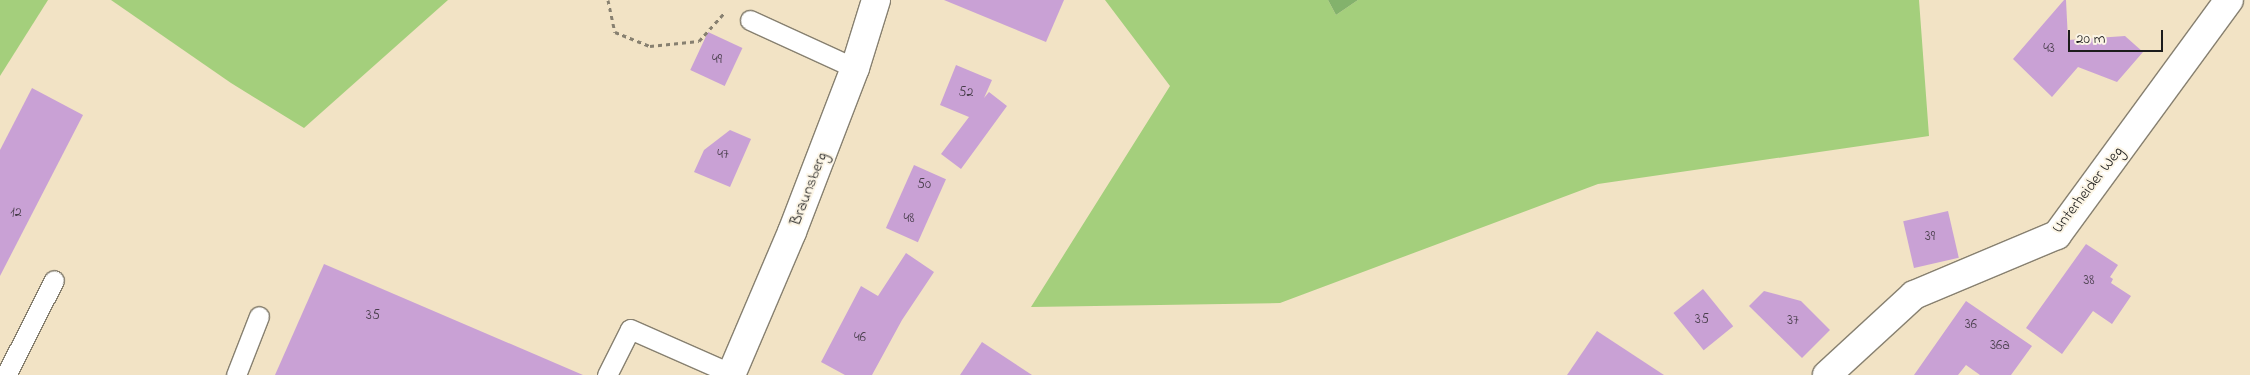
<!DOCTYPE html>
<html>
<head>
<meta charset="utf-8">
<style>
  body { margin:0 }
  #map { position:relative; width:2250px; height:375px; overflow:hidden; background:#f2e3c5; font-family:"Indie Flower",sans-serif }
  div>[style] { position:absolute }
  .green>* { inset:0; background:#a4cf7c }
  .forest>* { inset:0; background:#83b26c }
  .building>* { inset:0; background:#c9a1d5; transform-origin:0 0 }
  .path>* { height:3px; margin-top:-1.5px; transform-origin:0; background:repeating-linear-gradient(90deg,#878070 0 4px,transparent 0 8px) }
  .roads { filter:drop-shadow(1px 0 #878070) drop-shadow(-1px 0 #878070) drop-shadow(0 1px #878070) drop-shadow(0 -1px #878070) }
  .service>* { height:19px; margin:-9.5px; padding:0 9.5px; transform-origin:9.5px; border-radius:9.5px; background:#fff }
  .minor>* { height:28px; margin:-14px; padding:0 14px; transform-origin:14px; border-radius:14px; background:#fff }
  .secondary>* { height:28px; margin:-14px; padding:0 14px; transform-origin:14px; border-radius:14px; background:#fff }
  span { translate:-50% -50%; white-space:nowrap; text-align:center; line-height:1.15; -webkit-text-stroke:4px #fcf5e5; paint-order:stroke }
  .number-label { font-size:14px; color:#473d4a }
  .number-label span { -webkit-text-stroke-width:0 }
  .street-label { font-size:16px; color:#1c1c1c }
  .scale { position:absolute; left:2068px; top:30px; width:95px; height:22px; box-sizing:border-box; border:2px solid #1c1c1c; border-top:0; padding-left:6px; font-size:15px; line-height:18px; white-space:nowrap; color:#1c1c1c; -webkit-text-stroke:4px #fcf5e5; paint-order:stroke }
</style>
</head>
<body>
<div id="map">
  <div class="green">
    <div style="clip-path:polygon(0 0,48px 0,0 76px)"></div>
    <div style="clip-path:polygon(111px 0,448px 0,304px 128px,231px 83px)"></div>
    <div style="clip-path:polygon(1105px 0,1328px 0,1336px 15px,1358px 0,1919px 0,1929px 136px,1598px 184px,1280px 303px,1031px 307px,1170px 86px)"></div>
  </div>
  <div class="forest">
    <div style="clip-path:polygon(1328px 0,1358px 0,1336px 15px)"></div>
  </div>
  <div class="building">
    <div style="clip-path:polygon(944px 0,1064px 0,1046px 42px)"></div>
    <div style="clip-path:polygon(2064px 0,2066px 0,2068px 40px,2125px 36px,2143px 52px,2117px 82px,2078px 67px,2052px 97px,2013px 59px)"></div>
    <div style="left:708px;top:32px;width:38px;height:42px;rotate:25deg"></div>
    <div style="clip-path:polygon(956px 65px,992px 80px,984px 98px,989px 92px,1007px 106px,961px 169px,941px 154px,969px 117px,940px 105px)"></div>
    <div style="clip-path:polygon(32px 88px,83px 115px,0 276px,0 150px)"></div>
    <div style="clip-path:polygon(730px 130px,751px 139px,730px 187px,694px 172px,704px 150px)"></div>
    <div style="left:914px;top:165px;width:35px;height:69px;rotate:24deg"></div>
    <div style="left:1948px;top:211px;width:48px;height:46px;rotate:77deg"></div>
    <div style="clip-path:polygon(2086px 244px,2118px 265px,2110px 277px,2113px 279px,2111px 283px,2131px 296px,2112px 324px,2093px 311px,2062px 354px,2026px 328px)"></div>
    <div style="clip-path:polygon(906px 253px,934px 272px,902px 320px,872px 375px,845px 375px,821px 362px,861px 286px,878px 296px)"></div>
    <div style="clip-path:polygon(324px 264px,583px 375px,275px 375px)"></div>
    <div style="left:1703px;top:289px;width:48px;height:38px;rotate:51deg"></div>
    <div style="clip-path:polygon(1764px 291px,1801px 301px,1830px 330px,1802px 358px,1749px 306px)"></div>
    <div style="clip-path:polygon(1966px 301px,2032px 346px,2011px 375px,1980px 375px,1966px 365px,1958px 375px,1914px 375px)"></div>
    <div style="clip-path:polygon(1597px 331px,1664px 375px,1567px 375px)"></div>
    <div style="clip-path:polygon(982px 342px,1032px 375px,960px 375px)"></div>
  </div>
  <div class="path">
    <div style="left:608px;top:0;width:33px;rotate:78deg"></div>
    <div style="left:615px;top:32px;width:38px;rotate:22deg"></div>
    <div style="left:650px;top:46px;width:49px;rotate:-5.8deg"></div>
    <div style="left:699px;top:41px;width:38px;rotate:-48deg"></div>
  </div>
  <div class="roads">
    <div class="service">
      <div style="left:750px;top:20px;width:115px;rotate:24.6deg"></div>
      <div style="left:6px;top:375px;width:106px;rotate:-63.2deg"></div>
      <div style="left:236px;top:375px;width:63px;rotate:-68.7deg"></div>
      <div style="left:607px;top:375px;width:51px;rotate:-63.4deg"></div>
      <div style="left:630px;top:329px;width:111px;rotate:23.8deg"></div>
    </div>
    <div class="minor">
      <div style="left:1827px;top:375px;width:118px;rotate:-42.6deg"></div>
      <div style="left:1914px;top:295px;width:155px;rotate:-22.8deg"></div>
      <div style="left:2057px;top:235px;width:291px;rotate:-53.8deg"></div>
    </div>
    <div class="secondary">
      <div style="left:731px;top:375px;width:155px;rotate:-66.9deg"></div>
      <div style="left:792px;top:232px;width:176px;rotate:-69deg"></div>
      <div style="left:855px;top:68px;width:71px;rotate:-72.8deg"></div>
    </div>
  </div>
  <div class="number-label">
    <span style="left:2049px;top:49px">43</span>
    <span style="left:717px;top:60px">49</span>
    <span style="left:966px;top:93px">52</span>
    <span style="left:723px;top:155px">47</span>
    <span style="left:924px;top:185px">50</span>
    <span style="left:16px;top:213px">12</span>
    <span style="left:909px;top:219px">48</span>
    <span style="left:1930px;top:237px">39</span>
    <span style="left:2089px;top:281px">38</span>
    <span style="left:373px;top:316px">35</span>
    <span style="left:1702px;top:320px">35</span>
    <span style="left:1793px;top:321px">37</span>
    <span style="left:1971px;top:325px">36</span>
    <span style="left:860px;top:338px">46</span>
    <span style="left:2000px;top:346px">36a</span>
  </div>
  <div class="street-label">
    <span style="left:809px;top:189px;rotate:-69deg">Braunsberg</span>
    <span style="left:2088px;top:190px;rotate:-52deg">Unterheider Weg</span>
  </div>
  <div class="scale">20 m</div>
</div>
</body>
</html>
